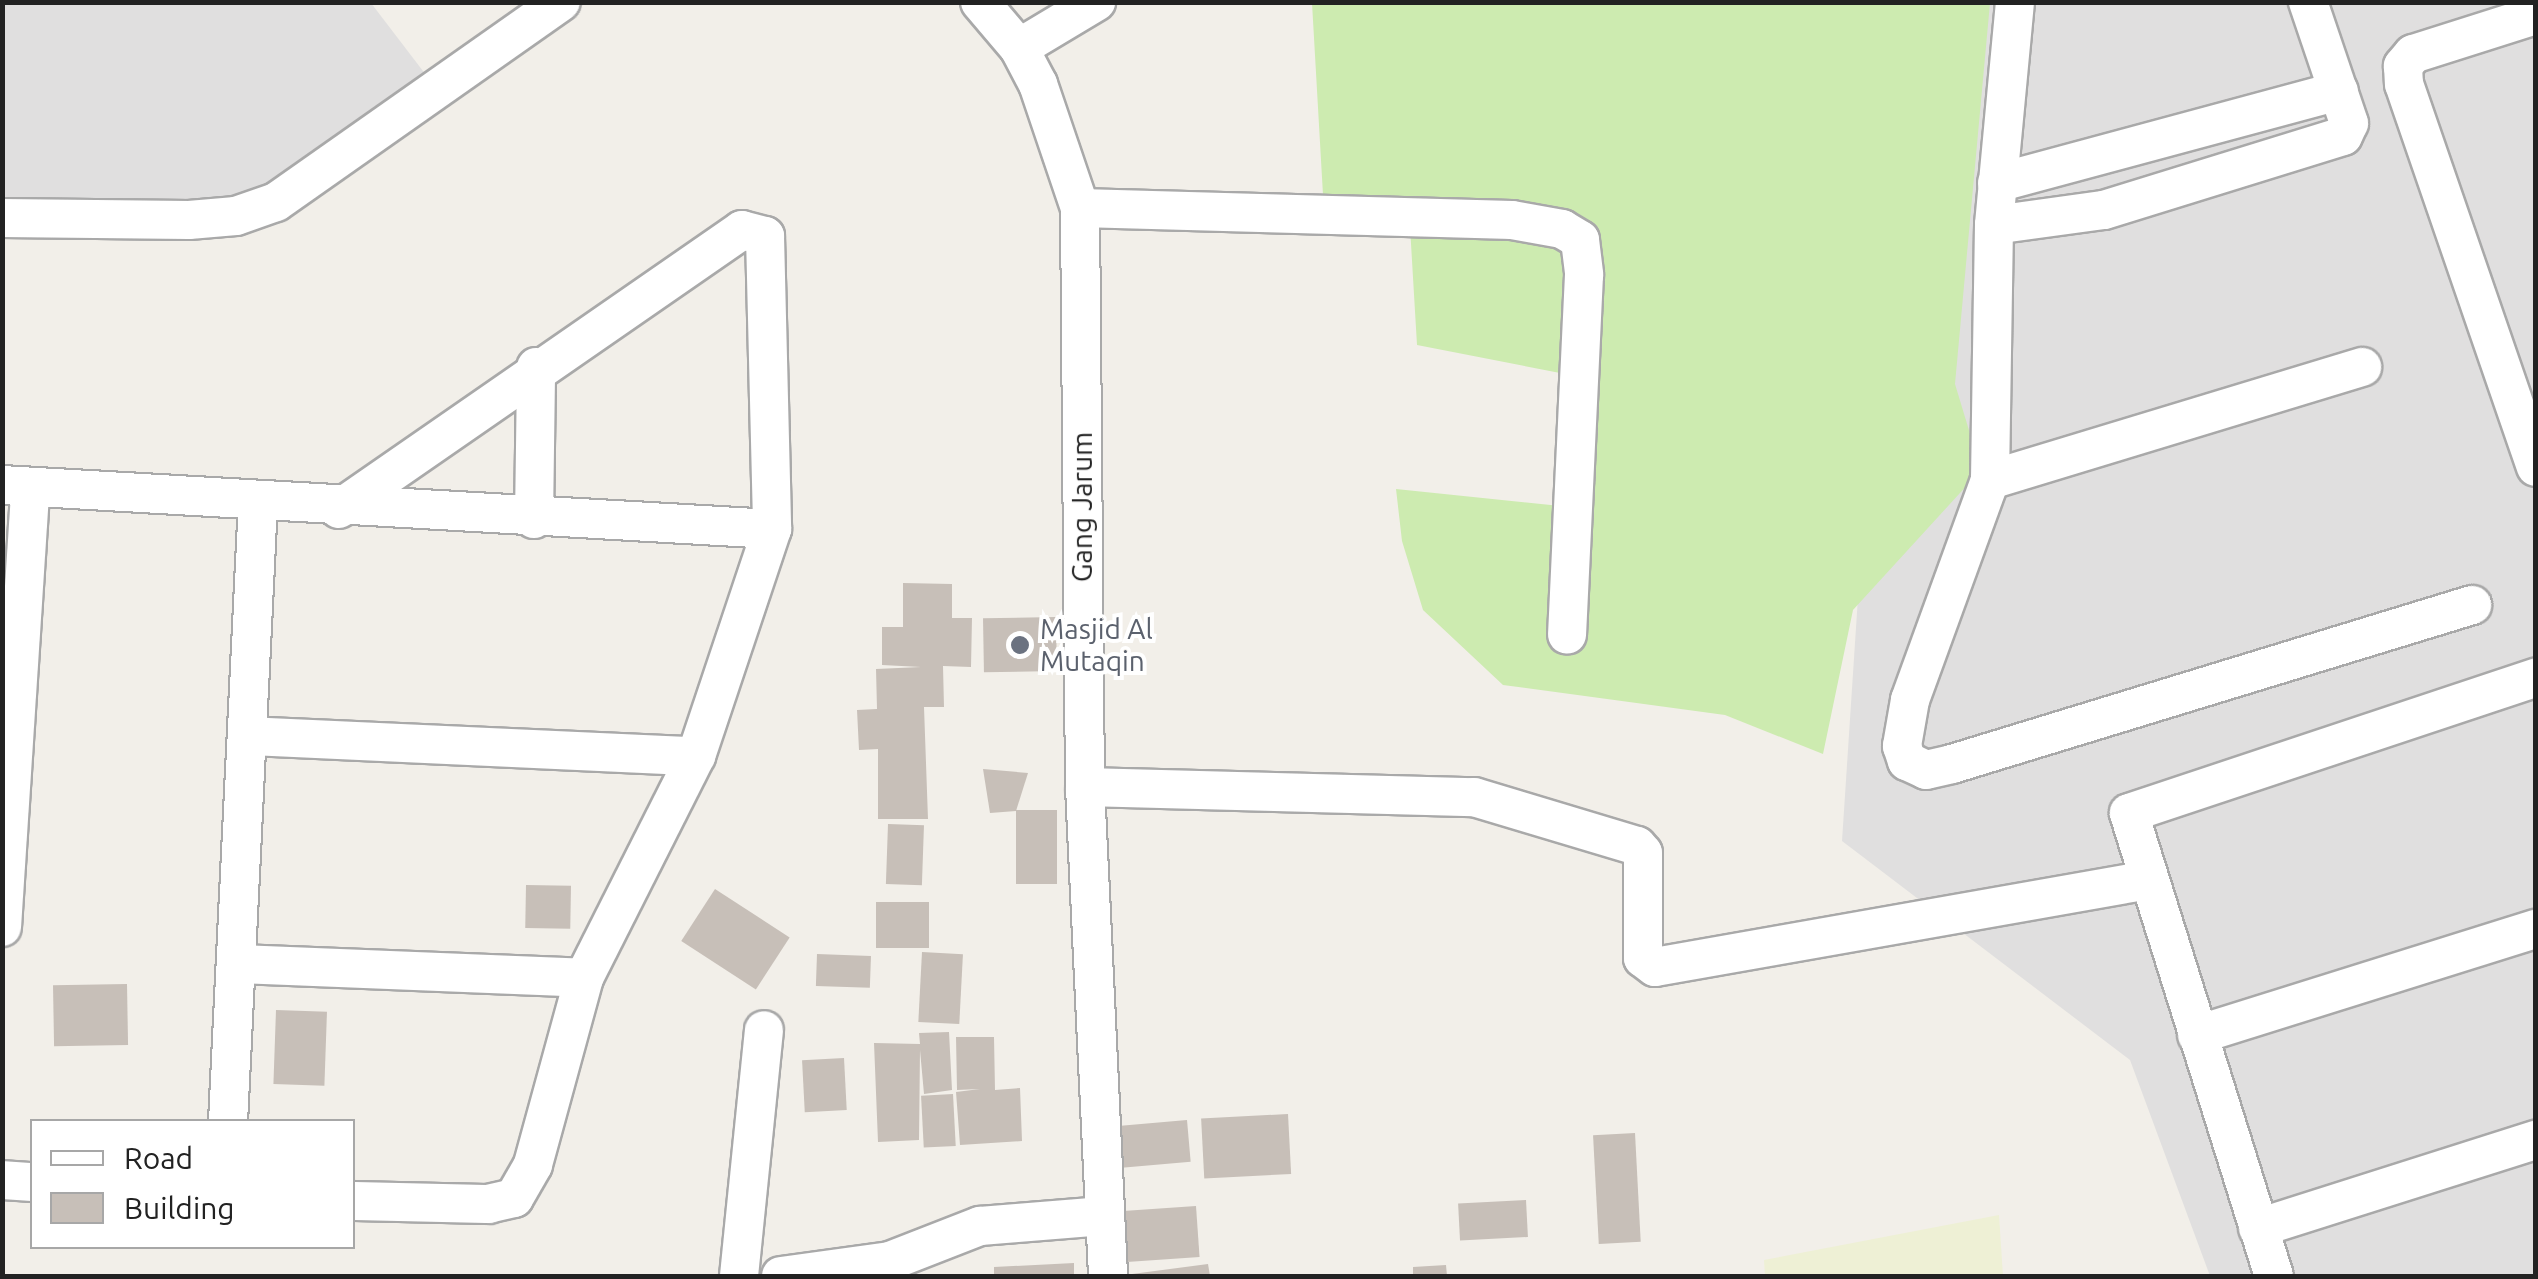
<!DOCTYPE html>
<html>
<head>
<meta charset="utf-8">
<style>
  body { margin:0 }
  #map { position:relative; width:2538px; height:1279px; overflow:hidden; background:#f2efe9; font-family:Ubuntu,sans-serif }
  div>[style] { position:absolute }
  .residential>* { inset:0; background:#e0dfdf }
  .farmland>* { inset:0; background:#eef0d5 }
  .grass>* { inset:0; background:#cdebb0 }
  .building>* { inset:0; background:#c7bfb8; transform-origin:0 0 }
  .roads { filter:drop-shadow(2px 0 #a9a9a9) drop-shadow(-2px 0 #a9a9a9) drop-shadow(0 2px #a9a9a9) drop-shadow(0 -2px #a9a9a9) }
  .minor>* { height:38px; margin:-19px; padding:0 19px; transform-origin:19px; border-radius:19px; background:#fff }
  .dots>* { width:28px; height:28px; translate:-50% -50%; box-sizing:border-box; border:5px solid #fff; border-radius:50% }
  span { translate:-50% -50%; white-space:nowrap; text-align:center; line-height:1.15; -webkit-text-stroke:8px #fff; paint-order:stroke }
  .street-label { font-size:28px; color:#222 }
  .worship-label { font-size:28px; color:#5b616d }
  .left { translate:0 -50%; text-align:left }
  .frame { position:absolute; inset:0; border:5px solid #222; pointer-events:none }
  .legend { position:absolute; left:30px; top:1119px; width:325px; height:130px; box-sizing:border-box; background:#fff; border:2px solid #a7a7a7; margin:0; padding:12px 18px; list-style:none; font-size:30px; color:#222 }
  .legend li { display:flex; align-items:center; gap:20px; height:50px }
  .legend b { width:50px; border:2px solid #a7a7a7 }
</style>
</head>
<body>
<div id="map">
  <div class="residential">
    <div style="clip-path:polygon(3px 3px,371px 3px,426px 75px,238px 206px,3px 202px)"></div>
    <div style="clip-path:polygon(1897px 3px,2535px 3px,2535px 1276px,2210px 1276px,2130px 1060px,1842px 841px)"></div>
  </div>
  <div class="farmland">
    <div style="clip-path:polygon(1999px 1215px,2003px 1276px,1765px 1276px,1764px 1260px)"></div>
  </div>
  <div class="grass">
    <div style="clip-path:polygon(1312px 3px,1990px 3px,1955px 384px,1981px 470px,1853px 610px,1823px 754px,1725px 715px,1503px 685px,1423px 610px,1402px 541px,1396px 489px,1570px 507px,1560px 373px,1417px 345px,1409px 210px,1323px 195px)"></div>
  </div>
  <div class="building">
    <div style="clip-path:polygon(903px 583px,952px 584px,952px 618px,972px 618px,971px 667px,943px 666px,944px 707px,924px 707px,928px 819px,878px 819px,878px 749px,859px 750px,857px 710px,877px 709px,876px 669px,921px 667px,882px 665px,882px 627px,903px 627px)"></div>
    <div style="left:1056px;top:617px;width:54px;height:73px;rotate:89deg"></div>
    <div style="clip-path:polygon(983px 769px,1028px 773px,1016px 811px,990px 813px)"></div>
    <div style="left:1057px;top:810px;width:74px;height:41px;rotate:90deg"></div>
    <div style="left:888px;top:824px;width:36px;height:60px;rotate:2deg"></div>
    <div style="left:526px;top:885px;width:45px;height:43px;rotate:1deg"></div>
    <div style="left:715px;top:889px;width:89px;height:62px;rotate:33deg"></div>
    <div style="left:929px;top:902px;width:46px;height:53px;rotate:90deg"></div>
    <div style="left:922px;top:952px;width:41px;height:70px;rotate:3deg"></div>
    <div style="left:817px;top:954px;width:54px;height:32px;rotate:2deg"></div>
    <div style="left:127px;top:984px;width:61px;height:74px;rotate:89deg"></div>
    <div style="left:276px;top:1010px;width:51px;height:74px;rotate:2deg"></div>
    <div style="clip-path:polygon(949px 1032px,952px 1090px,924px 1094px,920px 1050px,919px 1140px,878px 1142px,874px 1043px,920px 1044px,919px 1033px)"></div>
    <div style="clip-path:polygon(956px 1037px,994px 1037px,995px 1090px,1020px 1088px,1022px 1141px,960px 1145px,956px 1092px,980px 1089px,957px 1090px)"></div>
    <div style="left:844px;top:1058px;width:52px;height:42px;rotate:87deg"></div>
    <div style="left:953px;top:1094px;width:52px;height:32px;rotate:87deg"></div>
    <div style="left:1288px;top:1114px;width:60px;height:87px;rotate:87deg"></div>
    <div style="left:1187px;top:1120px;width:42px;height:72px;rotate:85deg"></div>
    <div style="left:1635px;top:1133px;width:109px;height:42px;rotate:87deg"></div>
    <div style="left:1526px;top:1200px;width:37px;height:68px;rotate:87deg"></div>
    <div style="left:1196px;top:1206px;width:51px;height:73px;rotate:86deg"></div>
    <div style="clip-path:polygon(1074px 1263px,1074px 1276px,994px 1276px,994px 1267px)"></div>
    <div style="clip-path:polygon(1208px 1264px,1210px 1276px,1132px 1276px,1132px 1274px)"></div>
    <div style="clip-path:polygon(1446px 1265px,1447px 1276px,1413px 1276px,1413px 1267px)"></div>
  </div>
  <div class="roads">
    <div class="minor">
      <div style="left:980px;top:2px;width:60px;rotate:49.7deg"></div>
      <div style="left:1019px;top:48px;width:41px;rotate:62.2deg"></div>
      <div style="left:1038px;top:84px;width:131px;rotate:71.3deg"></div>
      <div style="left:1080px;top:208px;width:579px;rotate:89.51deg"></div>
      <div style="left:1085px;top:787px;width:490px;rotate:87.3deg"></div>
      <div style="left:2015px;top:2px;width:224px;rotate:95.4deg"></div>
      <div style="left:1994px;top:225px;width:255px;rotate:90.9deg"></div>
      <div style="left:1990px;top:480px;width:234px;rotate:110deg"></div>
      <div style="left:1910px;top:700px;width:47px;rotate:99.9deg"></div>
      <div style="left:1902px;top:746px;width:16px;rotate:72deg"></div>
      <div style="left:1907px;top:761px;width:21px;rotate:25deg"></div>
      <div style="left:1926px;top:770px;width:27px;rotate:-13deg"></div>
      <div style="left:1952px;top:764px;width:544px;rotate:-17deg"></div>
      <div style="left:2536px;top:15px;width:129px;rotate:162.4deg"></div>
      <div style="left:2413px;top:54px;width:16px;rotate:130deg"></div>
      <div style="left:2403px;top:66px;width:18px;rotate:87deg"></div>
      <div style="left:2404px;top:84px;width:405px;rotate:71deg"></div>
      <div style="left:1019px;top:48px;width:90px;rotate:-30.9deg"></div>
      <div style="left:1997px;top:183px;width:354px;rotate:-15.1deg"></div>
      <div style="left:1080px;top:208px;width:432px;rotate:1.6deg"></div>
      <div style="left:1512px;top:220px;width:51px;rotate:10.2deg"></div>
      <div style="left:1562px;top:229px;width:21px;rotate:31deg"></div>
      <div style="left:1580px;top:240px;width:35px;rotate:83deg"></div>
      <div style="left:1584px;top:275px;width:360px;rotate:92.7deg"></div>
      <div style="left:2px;top:218px;width:187px;rotate:0.6deg"></div>
      <div style="left:189px;top:220px;width:47px;rotate:-4.9deg"></div>
      <div style="left:236px;top:216px;width:42px;rotate:-19.3deg"></div>
      <div style="left:276px;top:202px;width:348px;rotate:-35.1deg"></div>
      <div style="left:1994px;top:225px;width:111px;rotate:-7.8deg"></div>
      <div style="left:2104px;top:210px;width:250px;rotate:-17.2deg"></div>
      <div style="left:2343px;top:136px;width:14px;rotate:-65deg"></div>
      <div style="left:2349px;top:123px;width:128px;rotate:-108.7deg"></div>
      <div style="left:1990px;top:480px;width:389px;rotate:-16.9deg"></div>
      <div style="left:2px;top:485px;width:771px;rotate:3.27deg"></div>
      <div style="left:339px;top:509px;width:490px;rotate:-34.7deg"></div>
      <div style="left:742px;top:230px;width:24px;rotate:15deg"></div>
      <div style="left:765px;top:236px;width:293px;rotate:88.6deg"></div>
      <div style="left:772px;top:529px;width:239px;rotate:108.5deg"></div>
      <div style="left:696px;top:756px;width:249px;rotate:116.8deg"></div>
      <div style="left:584px;top:978px;width:194px;rotate:105.3deg"></div>
      <div style="left:533px;top:1165px;width:38px;rotate:120deg"></div>
      <div style="left:514px;top:1198px;width:26px;rotate:167deg"></div>
      <div style="left:489px;top:1204px;width:137px;rotate:-178.7deg"></div>
      <div style="left:534px;top:519px;width:152px;rotate:-89.2deg"></div>
      <div style="left:248px;top:736px;width:448px;rotate:2.6deg"></div>
      <div style="left:1085px;top:787px;width:389px;rotate:1.5deg"></div>
      <div style="left:1474px;top:797px;width:170px;rotate:16.7deg"></div>
      <div style="left:1637px;top:846px;width:9px;rotate:49deg"></div>
      <div style="left:1643px;top:853px;width:105px;rotate:90deg"></div>
      <div style="left:1643px;top:958px;width:15px;rotate:37deg"></div>
      <div style="left:1655px;top:967px;width:500px;rotate:-10deg"></div>
      <div style="left:2px;top:927px;width:439px;rotate:-86.3deg"></div>
      <div style="left:239px;top:964px;width:345px;rotate:2.3deg"></div>
      <div style="left:2197px;top:1035px;width:355px;rotate:-17.4deg"></div>
      <div style="left:228px;top:1122px;width:621px;rotate:-87.23deg"></div>
      <div style="left:2px;top:1180px;width:30px;rotate:4deg"></div>
      <div style="left:2258px;top:1228px;width:292px;rotate:-17.6deg"></div>
      <div style="left:739px;top:1276px;width:247px;rotate:-84.2deg"></div>
      <div style="left:781px;top:1276px;width:110px;rotate:-7.8deg"></div>
      <div style="left:890px;top:1261px;width:97px;rotate:-21.3deg"></div>
      <div style="left:980px;top:1226px;width:124px;rotate:-4.6deg"></div>
      <div style="left:2274px;top:1276px;width:485px;rotate:-107.4deg"></div>
      <div style="left:2129px;top:813px;width:429px;rotate:-18.4deg"></div>
    </div>
  </div>
  <div class="dots">
    <div style="left:1020px;top:645px;background:#6b7280"></div>
  </div>
  <div class="street-label">
    <span style="left:1082px;top:507px;rotate:-90deg">Gang Jarum</span>
  </div>
  <div class="worship-label">
    <span class="left" style="left:1040px;top:645px">Masjid Al<br>Mutaqin</span>
  </div>
  <div class="frame"></div>
  <ul class="legend">
  <li><b style="height:12px;background:#fff"></b>Road</li>
  <li><b style="height:28px;background:#c7bfb8"></b>Building</li>
  </ul>
</div>
</body>
</html>
